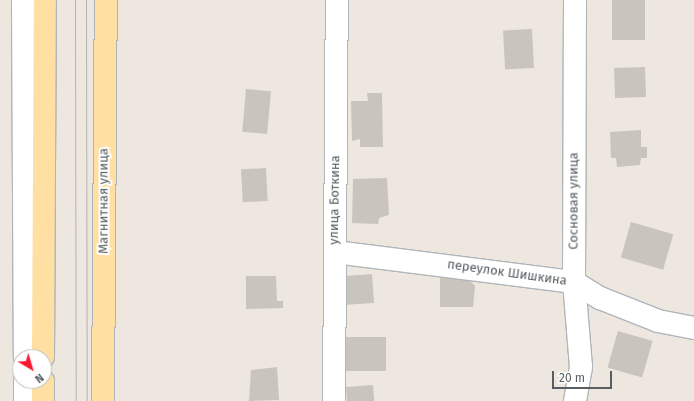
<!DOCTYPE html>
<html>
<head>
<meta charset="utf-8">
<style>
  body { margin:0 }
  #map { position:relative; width:694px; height:401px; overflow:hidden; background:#ede7df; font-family:"Fira Sans",sans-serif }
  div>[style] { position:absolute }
  .building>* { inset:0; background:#cac4be; transform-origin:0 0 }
  .roads { filter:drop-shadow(1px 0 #b0b5b9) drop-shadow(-1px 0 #b0b5b9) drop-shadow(0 1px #b0b5b9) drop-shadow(0 -1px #b0b5b9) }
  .minor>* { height:22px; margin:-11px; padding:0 11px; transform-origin:11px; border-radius:11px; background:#fff }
  .major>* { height:22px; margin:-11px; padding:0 11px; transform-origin:11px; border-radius:11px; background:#ffdfa2 }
  .tram>* { height:1px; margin:-0.5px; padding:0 0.5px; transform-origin:0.5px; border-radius:0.5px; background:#b1b2b3 }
  span { translate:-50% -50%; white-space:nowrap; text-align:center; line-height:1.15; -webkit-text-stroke:4px #fff; paint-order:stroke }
  .street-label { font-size:13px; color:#585e62 }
  .north { position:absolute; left:12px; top:349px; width:40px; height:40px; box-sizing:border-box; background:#fff; border:1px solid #bcbfc0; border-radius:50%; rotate:142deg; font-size:11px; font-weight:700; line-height:16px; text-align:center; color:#585e62 }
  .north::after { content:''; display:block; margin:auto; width:14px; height:18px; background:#fa1831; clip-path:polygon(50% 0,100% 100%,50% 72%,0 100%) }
  .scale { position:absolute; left:552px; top:371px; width:60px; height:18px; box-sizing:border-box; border:2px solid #585e62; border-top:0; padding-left:5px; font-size:12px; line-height:14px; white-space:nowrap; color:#585e62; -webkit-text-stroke:3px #fff; paint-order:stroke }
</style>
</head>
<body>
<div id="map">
  <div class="building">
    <div style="left:612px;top:0;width:33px;height:40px"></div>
    <div style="left:532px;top:29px;width:39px;height:29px;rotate:87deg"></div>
    <div style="left:645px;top:67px;width:30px;height:31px;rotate:88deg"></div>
    <div style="left:246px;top:89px;width:25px;height:43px;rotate:5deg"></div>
    <div style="clip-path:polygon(367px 93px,382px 93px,383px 147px,360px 147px,360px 139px,352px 141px,351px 101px,368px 101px)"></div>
    <div style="clip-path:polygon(641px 130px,641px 147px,647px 147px,647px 158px,641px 158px,640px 165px,617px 167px,616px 158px,611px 158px,610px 132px)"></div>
    <div style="left:266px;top:168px;width:33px;height:25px;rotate:87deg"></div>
    <div style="clip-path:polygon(387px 178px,389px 215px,379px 218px,378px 224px,352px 223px,353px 179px)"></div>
    <div style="left:631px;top:222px;width:44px;height:37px;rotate:16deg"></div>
    <div style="left:372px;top:274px;width:29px;height:27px;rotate:86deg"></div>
    <div style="clip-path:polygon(246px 276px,276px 276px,277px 301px,283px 301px,283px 308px,246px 309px)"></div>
    <div style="clip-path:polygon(440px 278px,467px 278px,475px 286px,473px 307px,440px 307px)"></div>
    <div style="left:618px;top:331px;width:36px;height:38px;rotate:16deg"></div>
    <div style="left:346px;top:337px;width:40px;height:34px"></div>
    <div style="clip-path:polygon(277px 367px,279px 400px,249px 401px,251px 370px)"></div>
    <div style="left:373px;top:385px;width:16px;height:27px;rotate:86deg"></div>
  </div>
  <div class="roads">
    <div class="minor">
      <div style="left:23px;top:0;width:357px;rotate:89.7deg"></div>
      <div style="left:335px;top:252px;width:241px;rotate:7.2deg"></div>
      <div style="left:574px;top:282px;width:31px;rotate:32deg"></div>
      <div style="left:600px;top:298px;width:62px;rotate:21.6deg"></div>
      <div style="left:658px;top:321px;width:37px;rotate:11deg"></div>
      <div style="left:25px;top:381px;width:20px;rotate:90deg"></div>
      <div style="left:334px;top:401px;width:401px;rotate:-89.6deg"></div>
      <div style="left:575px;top:401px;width:35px;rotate:-80deg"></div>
      <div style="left:581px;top:367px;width:85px;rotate:-94.7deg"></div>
      <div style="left:574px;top:282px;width:282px;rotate:-89.8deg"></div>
    </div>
    <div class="major">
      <div style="left:43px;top:357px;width:357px;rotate:-89.7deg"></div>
      <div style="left:43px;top:401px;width:20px;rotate:-90deg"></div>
      <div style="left:103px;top:401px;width:401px;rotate:-89.6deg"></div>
    </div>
  </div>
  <div class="tram">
    <div style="left:75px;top:0;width:401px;rotate:89.9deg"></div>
    <div style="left:86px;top:0;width:401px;rotate:89.9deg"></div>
  </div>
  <div class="street-label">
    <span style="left:335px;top:200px;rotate:-89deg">улица Боткина</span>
    <span style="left:104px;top:201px;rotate:-90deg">Магнитная улица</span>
    <span style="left:574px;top:201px;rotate:-90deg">Сосновая улица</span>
    <span style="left:507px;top:273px;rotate:8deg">переулок Шишкина</span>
  </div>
  <div class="north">N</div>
  <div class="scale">20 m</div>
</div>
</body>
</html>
